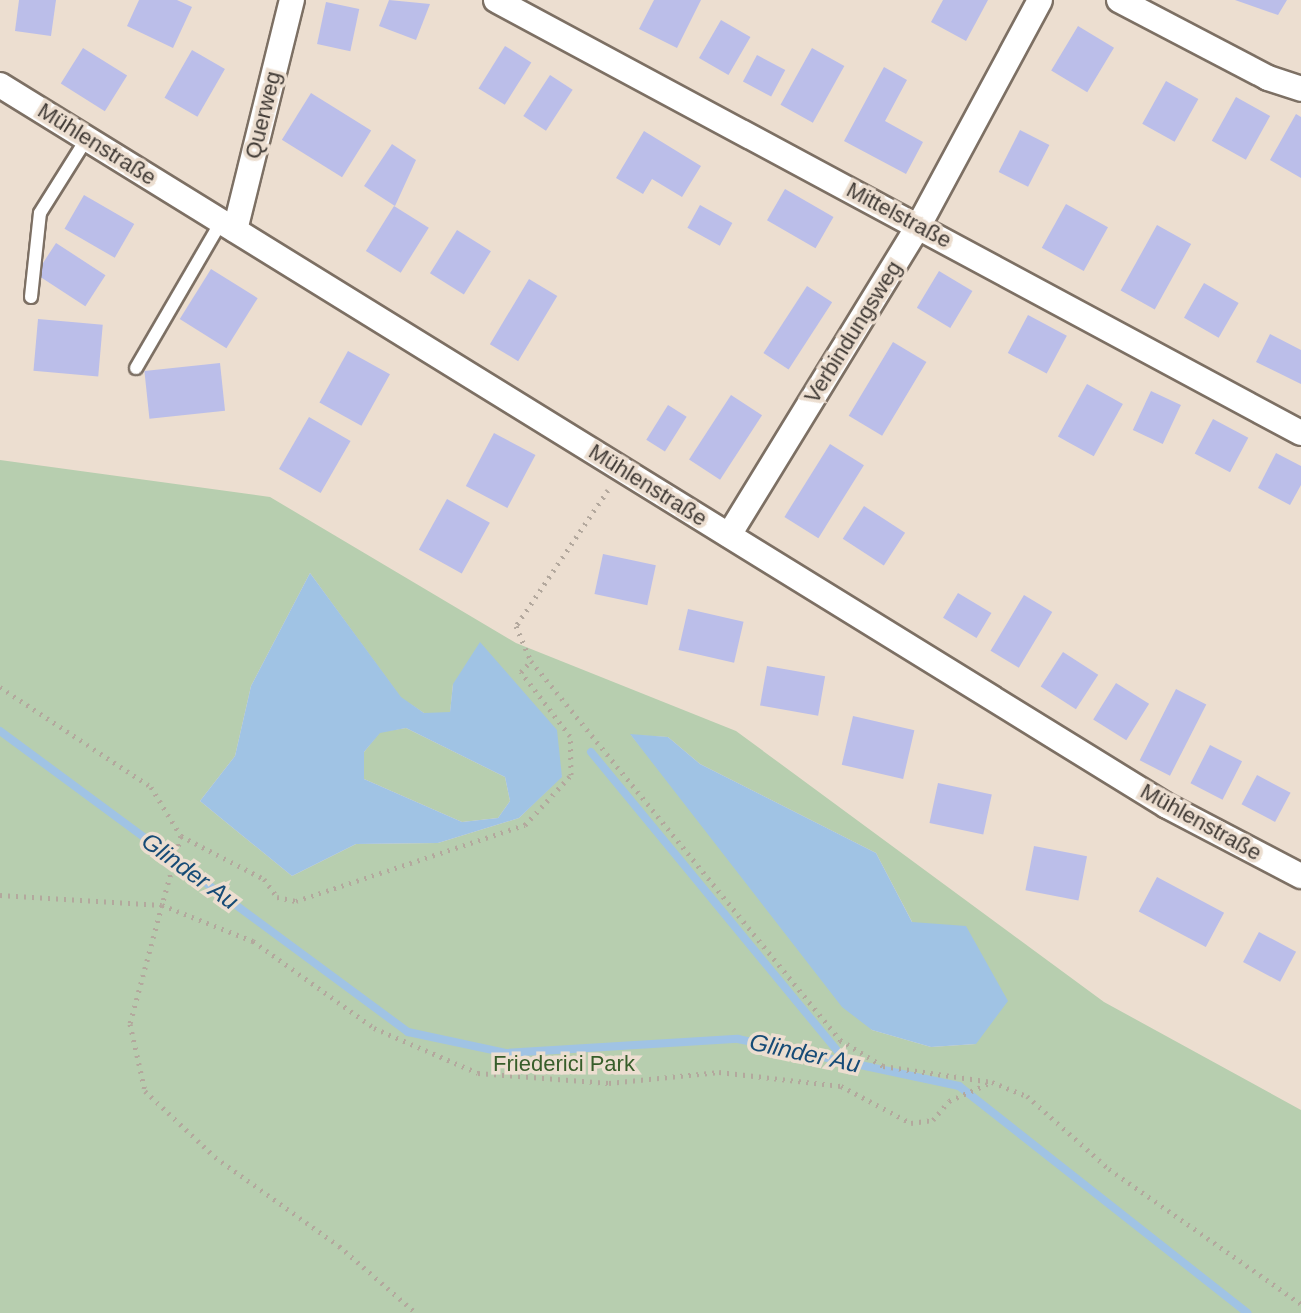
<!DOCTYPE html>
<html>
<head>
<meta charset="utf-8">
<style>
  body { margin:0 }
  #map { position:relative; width:1301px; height:1313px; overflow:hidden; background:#ecded0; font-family:Arial,sans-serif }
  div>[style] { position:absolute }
  .green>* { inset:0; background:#b7ceaf }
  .water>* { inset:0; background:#a0c3e4 }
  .stream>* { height:8px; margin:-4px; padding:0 4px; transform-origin:4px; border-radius:4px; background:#a0c3e4 }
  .building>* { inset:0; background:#bbbee9; transform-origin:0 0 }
  .path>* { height:5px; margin-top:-2.5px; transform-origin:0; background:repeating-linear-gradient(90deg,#b3a89d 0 2px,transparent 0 8px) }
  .roads { filter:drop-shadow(2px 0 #7d7064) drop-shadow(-2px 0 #7d7064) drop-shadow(0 2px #7d7064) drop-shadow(0 -2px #7d7064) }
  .lane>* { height:12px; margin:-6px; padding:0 6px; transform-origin:6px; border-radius:6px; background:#fff }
  .street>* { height:24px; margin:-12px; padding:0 12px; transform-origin:12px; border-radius:12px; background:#fff }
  span { translate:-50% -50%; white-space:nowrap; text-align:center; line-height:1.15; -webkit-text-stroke:7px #ecded0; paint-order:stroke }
  .street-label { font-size:22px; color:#413b36 }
  .park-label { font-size:22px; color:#375d2a }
  .water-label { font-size:24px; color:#164b76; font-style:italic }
</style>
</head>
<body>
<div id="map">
  <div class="green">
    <div style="clip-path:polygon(evenodd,0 460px,270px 497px,516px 643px,736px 731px,1104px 1002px,1301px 1110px,1301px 1313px,0 1313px,0 460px,310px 573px,401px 698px,424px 713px,450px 713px,453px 684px,562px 776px,519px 818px,438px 843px,356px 844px,292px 876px,200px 801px,235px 756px,251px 686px,310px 573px,0 460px,631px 735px,668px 737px,700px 764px,876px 853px,976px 1044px,931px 1047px,872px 1030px,631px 735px)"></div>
    <div style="clip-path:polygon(406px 728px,505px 777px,510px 801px,498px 818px,462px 822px,364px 779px,364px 752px,380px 732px)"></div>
  </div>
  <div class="water">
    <div style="clip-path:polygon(evenodd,310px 573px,401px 697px,424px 713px,450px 712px,453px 684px,480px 642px,557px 730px,562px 777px,519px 818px,438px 843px,356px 844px,292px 876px,200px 801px,235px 756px,251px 686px,310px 573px,406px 728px,505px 777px,510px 801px,498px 818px,462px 822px,364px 779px,364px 752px,380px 733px,406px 728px)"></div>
    <div style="clip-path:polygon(630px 734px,668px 737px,700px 764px,876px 853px,912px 922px,966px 926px,1008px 1001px,976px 1044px,931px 1047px,872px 1030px,842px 1007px)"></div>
  </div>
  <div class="stream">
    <div style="left:0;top:731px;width:507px;rotate:36.42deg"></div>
    <div style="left:408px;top:1032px;width:100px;rotate:12.1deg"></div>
    <div style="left:506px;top:1053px;width:232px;rotate:-3.5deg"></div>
    <div style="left:738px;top:1039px;width:226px;rotate:12deg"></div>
    <div style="left:959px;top:1086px;width:367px;rotate:38.2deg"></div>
    <div style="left:591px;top:752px;width:406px;rotate:50.5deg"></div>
  </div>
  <div class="building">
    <div style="clip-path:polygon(19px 0,56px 0,51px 36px,15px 31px)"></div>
    <div style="clip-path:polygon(139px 0,177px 0,192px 7px,173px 48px,127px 26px)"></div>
    <div style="clip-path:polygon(389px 0,430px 4px,416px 40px,379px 26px)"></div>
    <div style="clip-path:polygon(654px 0,701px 0,677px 48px,639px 29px)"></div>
    <div style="clip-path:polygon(943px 0,988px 0,966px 41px,931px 22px)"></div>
    <div style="clip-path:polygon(1235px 0,1287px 0,1278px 15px)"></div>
    <div style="left:326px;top:2px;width:34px;height:43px;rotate:12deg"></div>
    <div style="left:721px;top:20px;width:34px;height:44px;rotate:30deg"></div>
    <div style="left:1078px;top:26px;width:42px;height:52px;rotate:31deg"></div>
    <div style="left:505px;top:46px;width:31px;height:50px;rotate:32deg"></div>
    <div style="left:83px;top:48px;width:52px;height:42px;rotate:32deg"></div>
    <div style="left:812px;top:48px;width:37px;height:65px;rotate:29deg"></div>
    <div style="left:192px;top:50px;width:38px;height:55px;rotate:30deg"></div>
    <div style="left:757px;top:55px;width:32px;height:30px;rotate:28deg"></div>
    <div style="clip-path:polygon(884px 67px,907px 80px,885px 121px,923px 142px,906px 174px,844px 141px)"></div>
    <div style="left:550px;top:75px;width:27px;height:49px;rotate:33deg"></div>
    <div style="left:1166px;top:81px;width:37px;height:49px;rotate:29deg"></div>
    <div style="left:311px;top:93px;width:71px;height:55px;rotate:32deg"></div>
    <div style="left:1236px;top:97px;width:39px;height:50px;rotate:29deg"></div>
    <div style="clip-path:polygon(1296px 114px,1301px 117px,1301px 178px,1270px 160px)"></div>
    <div style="left:1020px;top:130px;width:33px;height:47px;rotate:27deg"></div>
    <div style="clip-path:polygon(644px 131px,701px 166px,682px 197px,652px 179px,643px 194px,616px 178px)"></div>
    <div style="clip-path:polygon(392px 144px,416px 160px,395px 206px,364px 186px)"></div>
    <div style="left:785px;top:189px;width:56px;height:36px;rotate:30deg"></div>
    <div style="left:84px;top:195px;width:58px;height:39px;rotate:30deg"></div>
    <div style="left:1066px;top:204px;width:48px;height:50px;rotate:29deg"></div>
    <div style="left:700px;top:205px;width:37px;height:26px;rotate:29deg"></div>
    <div style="left:394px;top:206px;width:41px;height:53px;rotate:32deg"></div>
    <div style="left:1157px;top:225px;width:39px;height:75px;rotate:29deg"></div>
    <div style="left:457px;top:230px;width:40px;height:51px;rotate:32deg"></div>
    <div style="left:56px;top:243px;width:59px;height:37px;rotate:33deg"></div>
    <div style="left:211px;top:269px;width:55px;height:59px;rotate:32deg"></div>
    <div style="left:939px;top:271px;width:39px;height:43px;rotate:31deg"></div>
    <div style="left:529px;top:279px;width:33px;height:76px;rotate:31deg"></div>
    <div style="left:1204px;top:283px;width:40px;height:40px;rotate:30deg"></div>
    <div style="left:807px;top:286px;width:30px;height:80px;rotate:33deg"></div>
    <div style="left:1028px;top:315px;width:44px;height:43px;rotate:28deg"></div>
    <div style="left:38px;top:319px;width:65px;height:52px;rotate:5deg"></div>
    <div style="clip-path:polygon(1270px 334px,1301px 350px,1301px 384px,1256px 362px)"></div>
    <div style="left:893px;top:342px;width:39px;height:86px;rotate:31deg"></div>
    <div style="left:348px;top:351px;width:48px;height:59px;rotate:29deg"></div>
    <div style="left:220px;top:363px;width:48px;height:76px;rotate:84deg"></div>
    <div style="left:1087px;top:384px;width:41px;height:60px;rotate:29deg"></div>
    <div style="left:1151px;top:391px;width:33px;height:43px;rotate:25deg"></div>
    <div style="left:731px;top:395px;width:37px;height:77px;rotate:33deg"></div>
    <div style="left:668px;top:405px;width:22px;height:41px;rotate:32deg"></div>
    <div style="left:309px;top:417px;width:48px;height:60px;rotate:30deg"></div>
    <div style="left:1213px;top:419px;width:40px;height:39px;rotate:28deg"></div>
    <div style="left:494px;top:433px;width:47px;height:60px;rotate:28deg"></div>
    <div style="left:830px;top:444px;width:40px;height:86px;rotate:32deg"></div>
    <div style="clip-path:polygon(1276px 453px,1301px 466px,1301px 485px,1290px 505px,1258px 488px)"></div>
    <div style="left:447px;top:499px;width:49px;height:58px;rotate:29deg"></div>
    <div style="left:864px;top:506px;width:49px;height:39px;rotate:33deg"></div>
    <div style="left:603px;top:554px;width:54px;height:41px;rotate:12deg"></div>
    <div style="left:958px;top:593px;width:39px;height:29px;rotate:31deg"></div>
    <div style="left:1024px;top:595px;width:33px;height:65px;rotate:31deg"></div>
    <div style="left:688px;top:609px;width:57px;height:42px;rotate:13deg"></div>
    <div style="left:1063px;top:652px;width:42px;height:41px;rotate:33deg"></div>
    <div style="left:767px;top:666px;width:59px;height:40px;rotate:10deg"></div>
    <div style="left:1116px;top:683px;width:39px;height:43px;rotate:32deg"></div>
    <div style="left:1176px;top:689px;width:34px;height:80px;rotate:27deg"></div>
    <div style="left:853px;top:716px;width:63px;height:50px;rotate:13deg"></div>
    <div style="left:1210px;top:745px;width:36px;height:43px;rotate:27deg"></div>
    <div style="left:1257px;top:775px;width:38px;height:33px;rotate:28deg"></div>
    <div style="left:938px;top:783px;width:55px;height:41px;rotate:12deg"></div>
    <div style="left:1034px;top:846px;width:54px;height:45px;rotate:11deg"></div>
    <div style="left:1157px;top:877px;width:76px;height:39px;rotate:28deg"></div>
    <div style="left:1259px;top:932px;width:42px;height:34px;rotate:28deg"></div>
  </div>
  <div class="path">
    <div style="left:608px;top:490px;width:164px;rotate:124.1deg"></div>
    <div style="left:516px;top:626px;width:38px;rotate:67deg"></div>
    <div style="left:531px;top:661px;width:489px;rotate:50.8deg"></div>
    <div style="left:840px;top:1040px;width:50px;rotate:31.2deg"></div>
    <div style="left:883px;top:1066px;width:110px;rotate:8.4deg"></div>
    <div style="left:992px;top:1082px;width:38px;rotate:22deg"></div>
    <div style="left:1027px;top:1096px;width:110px;rotate:41.7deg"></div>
    <div style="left:1109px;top:1169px;width:235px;rotate:35.1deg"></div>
    <div style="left:0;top:687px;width:181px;rotate:33.5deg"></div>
    <div style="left:151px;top:787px;width:57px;rotate:58.5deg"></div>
    <div style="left:181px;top:836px;width:93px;rotate:27.4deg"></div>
    <div style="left:264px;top:879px;width:22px;rotate:54deg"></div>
    <div style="left:277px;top:897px;width:19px;rotate:12deg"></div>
    <div style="left:296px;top:901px;width:241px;rotate:-18.4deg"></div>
    <div style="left:525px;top:825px;width:68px;rotate:-47.4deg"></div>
    <div style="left:571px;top:775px;width:39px;rotate:-91deg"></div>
    <div style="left:570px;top:736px;width:81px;rotate:-127.4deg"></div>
    <div style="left:521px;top:672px;width:15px;rotate:-48deg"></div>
    <div style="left:181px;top:836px;width:72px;rotate:105.4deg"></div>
    <div style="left:162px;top:905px;width:98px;rotate:21.6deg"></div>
    <div style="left:253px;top:941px;width:149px;rotate:35.7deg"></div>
    <div style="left:374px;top:1028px;width:113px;rotate:23.4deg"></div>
    <div style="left:478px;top:1073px;width:131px;rotate:4.4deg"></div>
    <div style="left:609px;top:1083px;width:111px;rotate:-5.7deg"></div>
    <div style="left:719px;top:1072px;width:123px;rotate:6.5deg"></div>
    <div style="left:841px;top:1086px;width:79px;rotate:27.9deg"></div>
    <div style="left:911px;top:1123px;width:22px;rotate:-8deg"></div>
    <div style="left:933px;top:1120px;width:25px;rotate:-50deg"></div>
    <div style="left:949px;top:1101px;width:47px;rotate:-23.8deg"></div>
    <div style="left:0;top:895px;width:162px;rotate:3.5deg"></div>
    <div style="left:162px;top:905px;width:123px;rotate:105.1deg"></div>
    <div style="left:130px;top:1024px;width:69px;rotate:77.4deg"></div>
    <div style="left:145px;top:1091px;width:96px;rotate:43.3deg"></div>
    <div style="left:215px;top:1157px;width:153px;rotate:35.7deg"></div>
    <div style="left:339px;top:1246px;width:102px;rotate:41deg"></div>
  </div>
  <div class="roads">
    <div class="lane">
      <div style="left:31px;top:297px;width:84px;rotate:-83.9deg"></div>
      <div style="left:40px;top:213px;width:89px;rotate:-57.9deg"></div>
      <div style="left:136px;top:368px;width:169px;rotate:-59.8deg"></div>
    </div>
    <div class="street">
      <div style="left:496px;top:0;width:914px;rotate:28.28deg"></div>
      <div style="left:1119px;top:0;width:168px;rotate:27.6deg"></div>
      <div style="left:1268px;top:78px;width:35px;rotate:18deg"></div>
      <div style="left:0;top:85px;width:1372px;rotate:31.71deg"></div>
      <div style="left:1167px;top:806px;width:151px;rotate:27.6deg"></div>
      <div style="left:235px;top:230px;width:237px;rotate:-76.1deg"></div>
      <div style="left:729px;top:535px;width:364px;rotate:-58.5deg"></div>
      <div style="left:919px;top:225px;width:255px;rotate:-61.7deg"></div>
    </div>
  </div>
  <div class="street-label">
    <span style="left:263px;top:115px;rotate:-76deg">Querweg</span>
    <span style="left:97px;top:144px;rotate:32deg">Mühlenstraße</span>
    <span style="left:899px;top:215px;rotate:28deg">Mittelstraße</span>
    <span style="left:853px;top:332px;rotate:-58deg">Verbindungsweg</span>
    <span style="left:648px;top:485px;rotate:32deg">Mühlenstraße</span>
    <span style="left:1201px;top:822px;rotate:29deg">Mühlenstraße</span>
  </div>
  <div class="park-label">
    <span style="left:564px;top:1064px">Friederici Park</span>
  </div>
  <div class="water-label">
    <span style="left:190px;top:871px;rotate:36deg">Glinder Au</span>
    <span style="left:805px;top:1053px;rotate:12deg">Glinder Au</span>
  </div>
</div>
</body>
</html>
